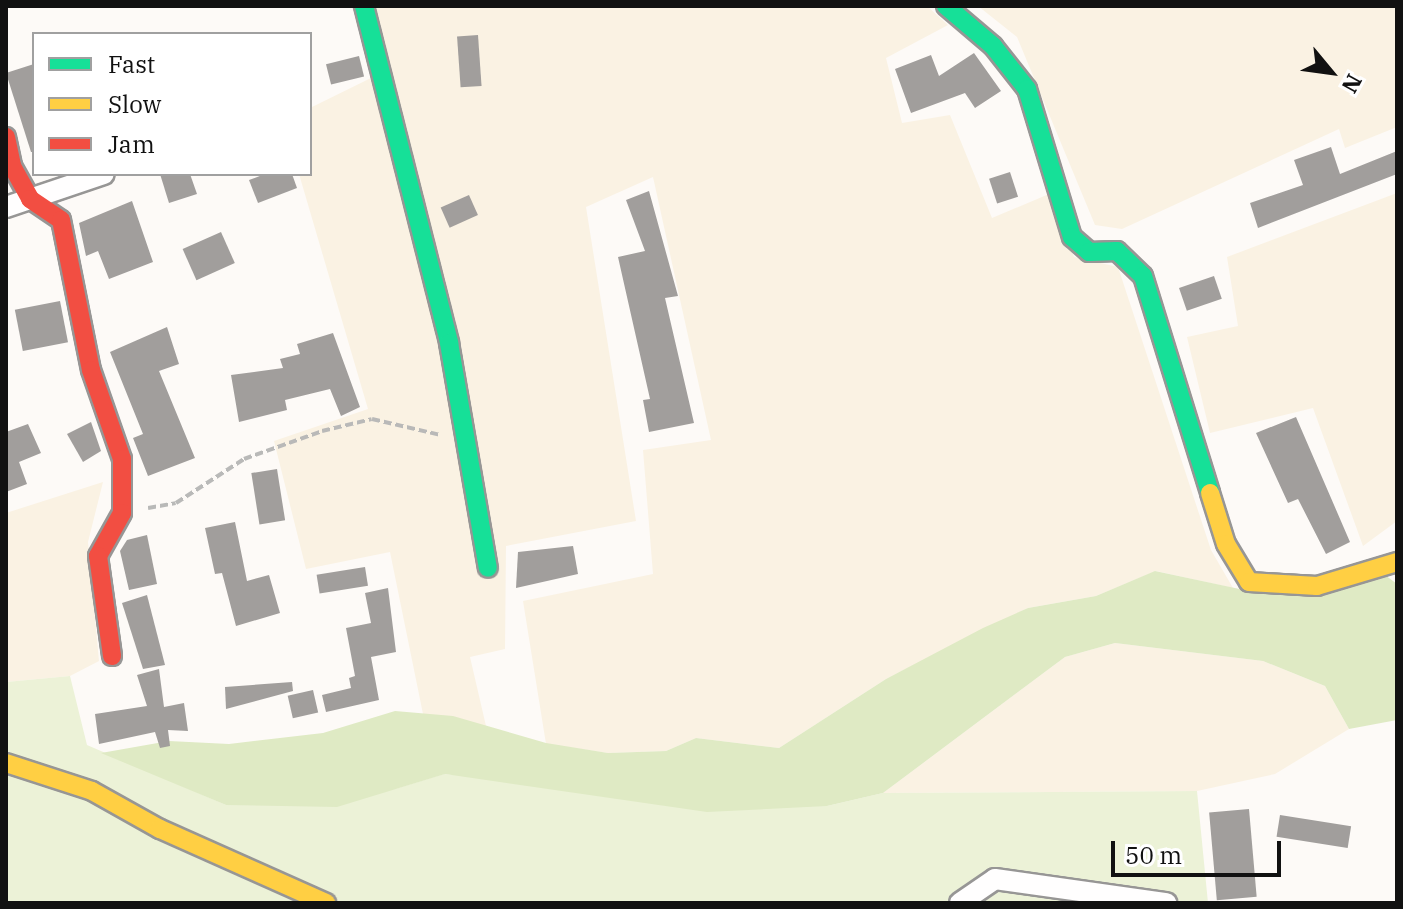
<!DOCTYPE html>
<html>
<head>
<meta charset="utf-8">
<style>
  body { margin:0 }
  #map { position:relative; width:1403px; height:909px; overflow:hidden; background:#fdfaf7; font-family:"IBM Plex Serif",serif }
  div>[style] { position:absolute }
  .farmland>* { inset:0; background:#faf2e3 }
  .green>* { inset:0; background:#ecf2d7 }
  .forest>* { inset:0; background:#dfeac4 }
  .building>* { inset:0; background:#a19e9c; transform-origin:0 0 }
  .path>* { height:4px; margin-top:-2px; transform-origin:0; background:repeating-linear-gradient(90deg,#b9b9b8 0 8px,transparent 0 12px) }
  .roads { filter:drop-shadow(2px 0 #979695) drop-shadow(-2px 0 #979695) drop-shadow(0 2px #979695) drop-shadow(0 -2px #979695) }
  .street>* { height:20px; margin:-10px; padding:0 10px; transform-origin:10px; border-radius:10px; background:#fffefe }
  .fast>* { height:18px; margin:-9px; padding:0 9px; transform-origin:9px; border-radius:9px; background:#16e098 }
  .slow>* { height:18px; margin:-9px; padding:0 9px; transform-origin:9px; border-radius:9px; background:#ffcf43 }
  .jam>* { height:18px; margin:-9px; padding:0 9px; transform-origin:9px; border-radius:9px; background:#f24e42 }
  span { translate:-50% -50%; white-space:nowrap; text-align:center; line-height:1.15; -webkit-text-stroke:8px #fff; paint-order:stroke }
  .frame { position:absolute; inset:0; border:8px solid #111; pointer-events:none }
  .legend { position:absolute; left:32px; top:32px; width:280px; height:144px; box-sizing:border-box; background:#fff; border:2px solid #a0a0a0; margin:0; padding:10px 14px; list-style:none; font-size:24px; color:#111 }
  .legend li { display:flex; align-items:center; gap:16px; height:40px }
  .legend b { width:40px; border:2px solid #a0a0a0 }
  .north { position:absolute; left:1291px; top:32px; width:80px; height:80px; -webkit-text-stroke:6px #fff; paint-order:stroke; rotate:119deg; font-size:22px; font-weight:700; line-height:32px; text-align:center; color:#111 }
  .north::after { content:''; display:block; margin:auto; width:28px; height:36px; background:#111; clip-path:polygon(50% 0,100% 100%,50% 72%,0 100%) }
  .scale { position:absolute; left:1111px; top:841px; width:170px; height:36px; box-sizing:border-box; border:4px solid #111; border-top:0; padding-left:10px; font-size:24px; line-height:28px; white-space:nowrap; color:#111; -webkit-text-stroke:6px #fff; paint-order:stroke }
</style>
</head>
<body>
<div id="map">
  <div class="farmland">
    <div style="clip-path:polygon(352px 6px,927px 6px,948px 25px,886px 58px,902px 123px,950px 115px,992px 218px,1049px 194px,1074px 257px,1118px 267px,1211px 550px,1233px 588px,1156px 571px,1096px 596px,1028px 608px,886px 679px,779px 748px,696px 738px,666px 751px,608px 753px,546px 744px,523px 601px,653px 574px,643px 450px,711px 440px,653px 177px,586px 207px,636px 521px,506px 546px,505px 649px,470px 657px,486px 726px,423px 714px,390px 552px,306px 569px,274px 441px,368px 409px,299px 174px,310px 174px,310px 108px,375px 76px)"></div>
    <div style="clip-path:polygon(978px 6px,1397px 6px,1397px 127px,1345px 148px,1339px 129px,1122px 229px,1095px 225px,1017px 37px)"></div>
    <div style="clip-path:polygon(1397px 193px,1397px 521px,1363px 546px,1313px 408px,1210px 433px,1187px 337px,1238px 326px,1227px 257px)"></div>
    <div style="clip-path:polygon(103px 482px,88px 542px,99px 661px,70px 676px,6px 682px,6px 513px)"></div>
    <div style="clip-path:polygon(1115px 643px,1263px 661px,1325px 686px,1349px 729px,1275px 774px,1197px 791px,883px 793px,1065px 657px)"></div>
  </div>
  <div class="green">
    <div style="clip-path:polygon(70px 676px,87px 745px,226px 805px,395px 789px,444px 774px,827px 806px,883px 793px,1197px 791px,1208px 903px,6px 903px,6px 682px)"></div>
  </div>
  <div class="forest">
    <div style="clip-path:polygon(1155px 571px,1263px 594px,1385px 575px,1397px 584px,1397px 720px,1349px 729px,1325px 686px,1263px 661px,1115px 643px,1065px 657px,883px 793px,827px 806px,707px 812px,445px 774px,337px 807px,226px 805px,101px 753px,169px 741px,229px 744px,323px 733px,395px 711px,453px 716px,546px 743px,608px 753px,666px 751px,696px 738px,779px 748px,886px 679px,983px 628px,1028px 608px,1096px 596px)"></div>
  </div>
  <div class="building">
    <div style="left:478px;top:35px;width:51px;height:21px;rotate:86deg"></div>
    <div style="clip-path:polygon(974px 53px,1001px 91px,975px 108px,965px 93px,911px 113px,895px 69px,931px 55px,939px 76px)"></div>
    <div style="left:359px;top:56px;width:21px;height:34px;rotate:76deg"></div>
    <div style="clip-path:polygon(34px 64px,34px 152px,31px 152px,6px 73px)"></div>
    <div style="clip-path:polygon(1331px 147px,1340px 174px,1397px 151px,1397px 174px,1258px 228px,1250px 203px,1303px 185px,1294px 160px)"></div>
    <div style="left:1010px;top:172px;width:26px;height:22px;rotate:72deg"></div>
    <div style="clip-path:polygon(160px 174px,190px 174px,197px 194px,169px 203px)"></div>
    <div style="clip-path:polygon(265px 174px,292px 174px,297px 188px,258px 203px,249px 180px)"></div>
    <div style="clip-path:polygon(649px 191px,678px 296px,665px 298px,694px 423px,649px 432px,643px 400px,650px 399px,618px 257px,645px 251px,626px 200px)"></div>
    <div style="left:469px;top:195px;width:22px;height:31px;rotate:66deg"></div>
    <div style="clip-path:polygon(132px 201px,153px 262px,109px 279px,98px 251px,86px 256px,79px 223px)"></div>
    <div style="left:221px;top:232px;width:34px;height:42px;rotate:66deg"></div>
    <div style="left:1214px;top:276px;width:24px;height:37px;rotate:71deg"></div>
    <div style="left:60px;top:301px;width:42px;height:46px;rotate:79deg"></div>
    <div style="clip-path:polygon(167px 327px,179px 364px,159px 371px,195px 458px,148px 476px,133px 438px,143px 434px,110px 352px)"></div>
    <div style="clip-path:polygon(333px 333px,360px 407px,341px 416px,330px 389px,285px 400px,287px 410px,239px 422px,231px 375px,283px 368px,280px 359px,300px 354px,297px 344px)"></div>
    <div style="clip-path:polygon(1296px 417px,1350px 542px,1326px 554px,1298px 499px,1288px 503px,1256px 433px)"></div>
    <div style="clip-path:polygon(91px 422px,101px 451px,83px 462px,67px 434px)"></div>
    <div style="clip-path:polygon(28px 424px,41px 453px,19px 462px,27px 484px,6px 492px,6px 432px)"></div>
    <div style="left:277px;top:469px;width:52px;height:26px;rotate:81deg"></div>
    <div style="clip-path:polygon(235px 522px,247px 581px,269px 575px,280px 613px,236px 626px,222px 573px,215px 574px,205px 528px)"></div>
    <div style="clip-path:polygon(147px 535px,157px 584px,129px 590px,120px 551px,127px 540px)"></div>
    <div style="clip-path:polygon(573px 546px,578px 574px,516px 588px,518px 552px)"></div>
    <div style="left:365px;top:567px;width:19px;height:49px;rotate:81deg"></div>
    <div style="clip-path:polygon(388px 588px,396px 652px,371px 657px,379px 700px,326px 712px,322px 695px,351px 688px,349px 678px,355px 676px,346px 628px,371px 623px,365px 593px)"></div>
    <div style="clip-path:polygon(147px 595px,165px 665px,143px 669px,122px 603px)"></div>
    <div style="clip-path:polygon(159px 669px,164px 707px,184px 703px,188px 731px,168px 730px,170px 746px,160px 748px,155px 732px,99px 744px,95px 714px,147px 706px,137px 675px)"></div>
    <div style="clip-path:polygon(292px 682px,293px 691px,226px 709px,225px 687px)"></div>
    <div style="left:313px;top:690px;width:23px;height:26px;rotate:77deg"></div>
    <div style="left:1249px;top:809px;width:88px;height:40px;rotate:85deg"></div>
    <div style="left:1280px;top:815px;width:72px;height:22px;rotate:9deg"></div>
  </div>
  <div class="path">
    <div style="left:148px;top:508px;width:28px;rotate:-10deg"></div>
    <div style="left:176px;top:503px;width:81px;rotate:-32.9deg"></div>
    <div style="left:244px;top:459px;width:83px;rotate:-19.7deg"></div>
    <div style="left:322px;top:431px;width:51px;rotate:-13.5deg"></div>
    <div style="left:372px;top:419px;width:71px;rotate:13.1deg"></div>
  </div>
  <div class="roads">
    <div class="street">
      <div style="left:6px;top:207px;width:103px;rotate:-18.6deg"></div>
      <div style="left:960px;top:903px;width:42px;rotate:-34.4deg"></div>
      <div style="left:995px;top:879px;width:173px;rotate:8deg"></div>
    </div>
    <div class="fast">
      <div style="left:364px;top:6px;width:348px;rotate:75.8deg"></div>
      <div style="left:449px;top:343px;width:228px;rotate:80.2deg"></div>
      <div style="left:946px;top:6px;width:62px;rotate:40.4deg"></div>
      <div style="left:993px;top:46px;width:55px;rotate:51.7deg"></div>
      <div style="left:1027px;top:89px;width:155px;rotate:73.1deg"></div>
      <div style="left:1072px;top:237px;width:23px;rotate:41deg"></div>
      <div style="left:1089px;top:252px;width:28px;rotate:-2deg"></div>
      <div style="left:1117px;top:251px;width:36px;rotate:44deg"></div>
      <div style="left:1143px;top:276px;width:227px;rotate:72.8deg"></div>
    </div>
    <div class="slow">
      <div style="left:1210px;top:493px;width:53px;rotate:72.6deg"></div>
      <div style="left:1226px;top:544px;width:44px;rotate:58.8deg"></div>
      <div style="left:1249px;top:582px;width:68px;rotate:3.4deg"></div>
      <div style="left:1317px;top:586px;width:84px;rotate:-16.7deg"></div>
      <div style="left:6px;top:763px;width:90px;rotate:18deg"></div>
      <div style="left:92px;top:791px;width:78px;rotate:29.2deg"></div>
      <div style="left:160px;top:829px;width:182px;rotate:24deg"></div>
    </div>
    <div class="jam">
      <div style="left:6px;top:137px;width:30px;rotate:78deg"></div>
      <div style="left:12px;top:166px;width:38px;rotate:61deg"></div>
      <div style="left:30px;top:199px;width:37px;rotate:34deg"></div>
      <div style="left:61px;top:220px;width:153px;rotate:78.7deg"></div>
      <div style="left:91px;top:370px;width:94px;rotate:70.8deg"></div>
      <div style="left:122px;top:459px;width:54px;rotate:90deg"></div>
      <div style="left:122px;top:513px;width:49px;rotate:119.2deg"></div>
      <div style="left:98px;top:556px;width:101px;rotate:82deg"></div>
    </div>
  </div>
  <div class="frame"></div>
  <ul class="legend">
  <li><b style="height:10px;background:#16e098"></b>Fast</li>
  <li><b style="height:10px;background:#ffcf43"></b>Slow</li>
  <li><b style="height:10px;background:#f24e42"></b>Jam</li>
  </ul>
  <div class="north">N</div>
  <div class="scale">50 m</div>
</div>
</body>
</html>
